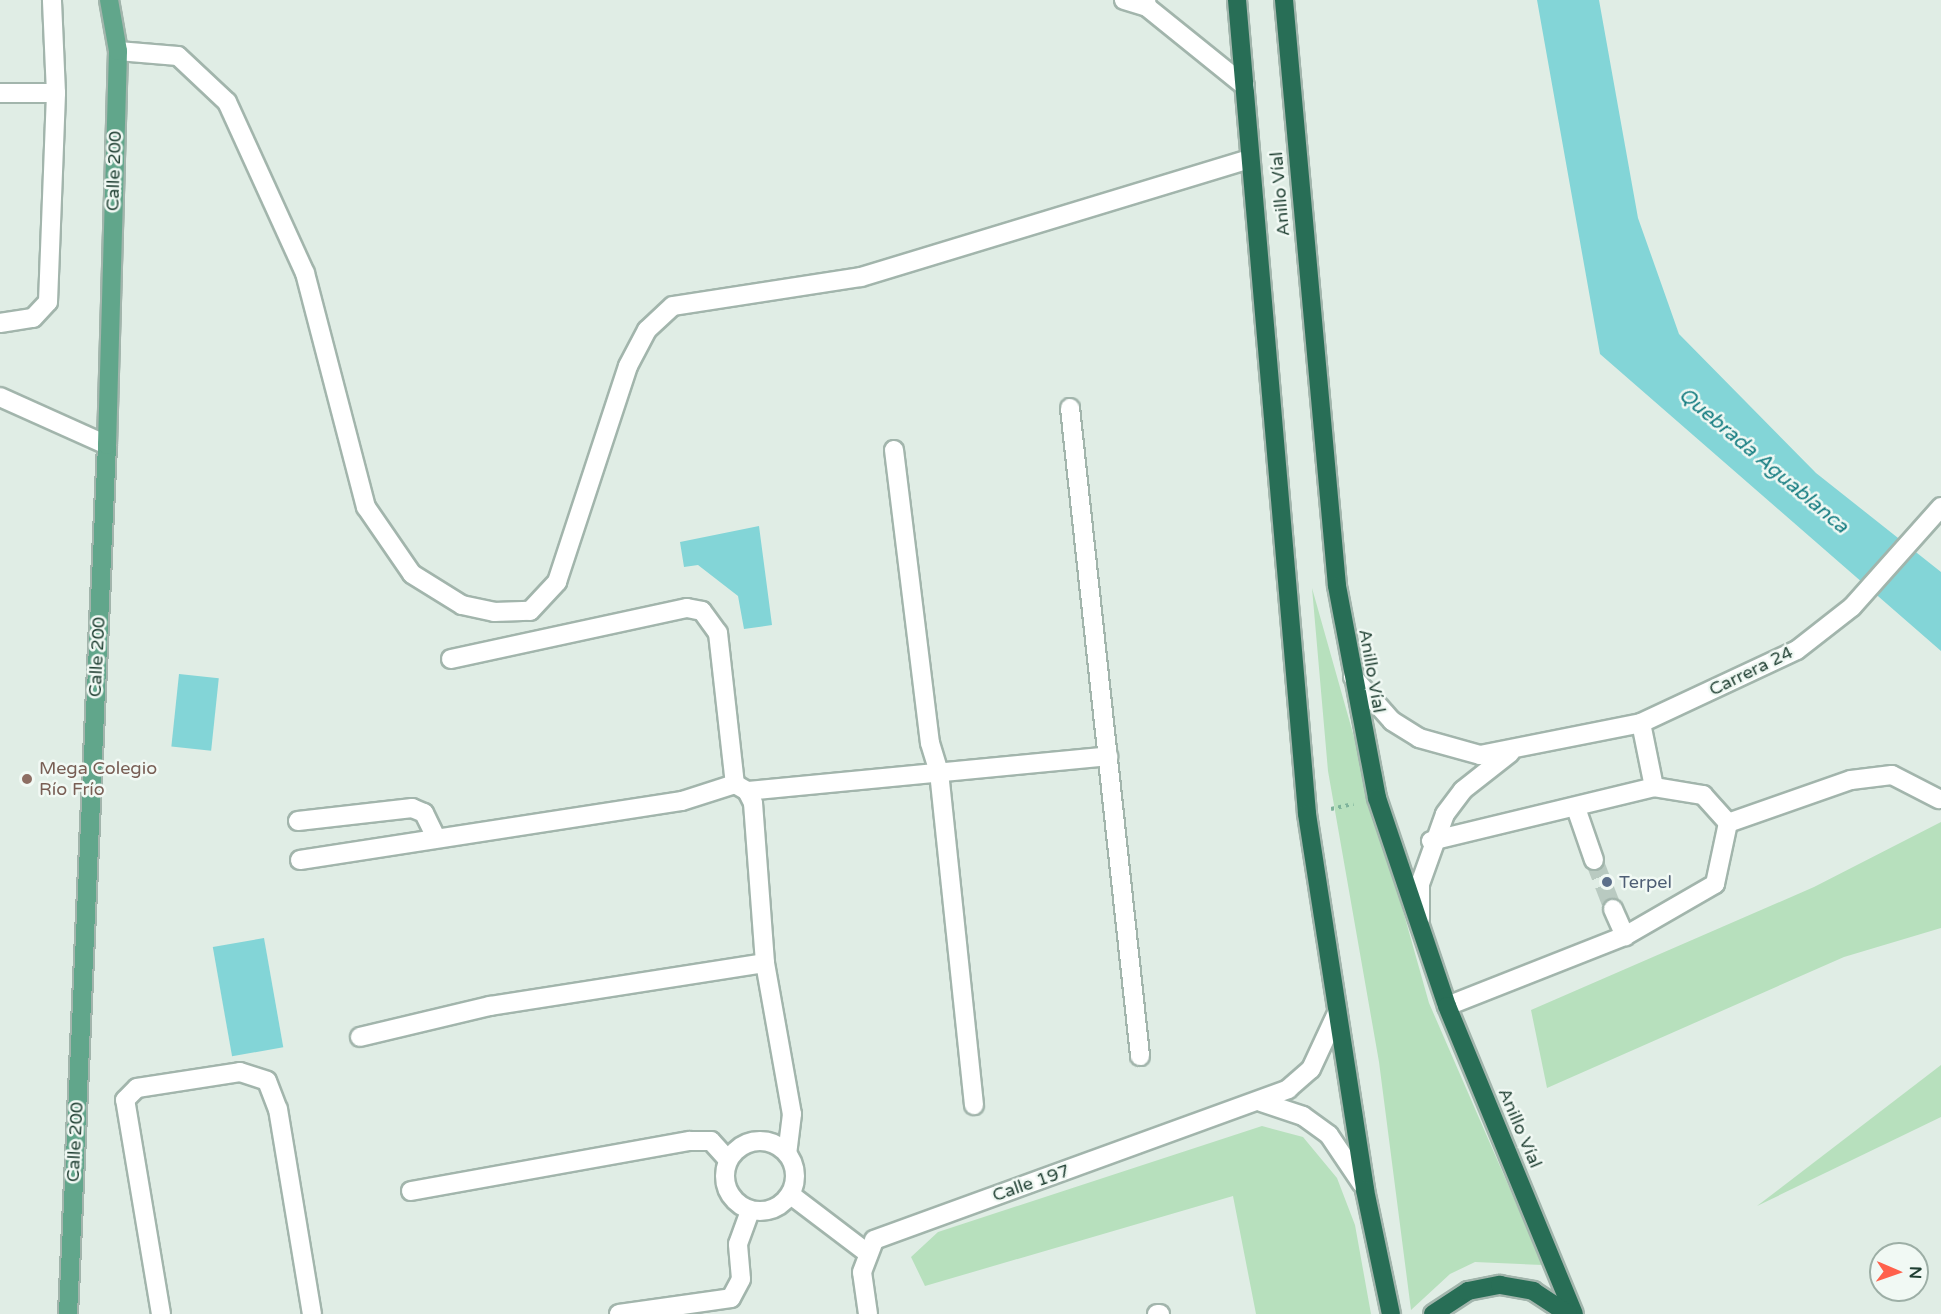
<!DOCTYPE html>
<html>
<head>
<meta charset="utf-8">
<style>
  body { margin:0 }
  #map { position:relative; width:1941px; height:1314px; overflow:hidden; background:#e0ede5; font-family:"Varela Round",sans-serif }
  div>[style] { position:absolute }
  .green>* { inset:0; background:#b7e0bd }
  .water>* { inset:0; background:#83d5d7; transform-origin:0 0 }
  .minor-tunnel>* { height:18px; margin-top:-9px; transform-origin:0; background:repeating-linear-gradient(90deg,#b9cac1 0 18px,transparent 0 27px) }
  .path>* { height:4px; margin-top:-2px; transform-origin:0; background:repeating-linear-gradient(90deg,#7eb39b 0 3px,transparent 0 7.5px) }
  .roads { filter:drop-shadow(2px 0 #a2b5ac) drop-shadow(-2px 0 #a2b5ac) drop-shadow(0 2px #a2b5ac) drop-shadow(0 -2px #a2b5ac) }
  .minor>* { height:18px; margin:-9px; padding:0 9px; transform-origin:9px; border-radius:9px; background:#fff }
  .minor>.ring { margin:-9px; padding:0; box-sizing:content-box; background:none; border:18px solid #fff; border-radius:50% }
  .major>* { height:18px; margin:-9px; padding:0 9px; transform-origin:9px; border-radius:9px; background:#61a68b }
  .highway>* { height:18px; margin:-9px; padding:0 9px; transform-origin:9px; border-radius:9px; background:#286e56 }
  .dots>* { width:16px; height:16px; translate:-50% -50%; box-sizing:border-box; border:3px solid #f1f9f4; border-radius:50% }
  span { translate:-50% -50%; white-space:nowrap; text-align:center; line-height:1.15; -webkit-text-stroke:5px #f1f9f4; paint-order:stroke }
  .street-label { font-size:18px; color:#1f3f32 }
  .education-label { font-size:18px; color:#785e54 }
  .left { translate:0 -50%; text-align:left }
  .service-label { font-size:18px; color:#4e5e75 }
  .water-label { font-size:20px; color:#147c80; font-style:italic }
  .north { position:absolute; left:1869px; top:1242px; width:60px; height:60px; box-sizing:border-box; background:#f1f9f4; border:2px solid #9dafa6; border-radius:50%; rotate:92deg; font-size:16px; font-weight:700; line-height:24px; text-align:center; color:#1f3f32 }
  .north::after { content:''; display:block; margin:auto; width:21px; height:27px; background:#ff614c; clip-path:polygon(50% 0,100% 100%,50% 72%,0 100%) }
</style>
</head>
<body>
<div id="map">
  <div class="green">
    <div style="clip-path:polygon(1312px 588px,1429px 1003px,1543px 1265px,1475px 1262px,1450px 1274px,1411px 1310px,1379px 1062px,1328px 771px)"></div>
    <div style="clip-path:polygon(1941px 822px,1941px 928px,1844px 957px,1547px 1088px,1531px 1010px,1814px 887px)"></div>
    <div style="clip-path:polygon(1941px 1065px,1941px 1117px,1757px 1206px)"></div>
    <div style="clip-path:polygon(1262px 1126px,1303px 1137px,1337px 1178px,1355px 1225px,1371px 1314px,1256px 1314px,1233px 1196px,925px 1286px,911px 1257px,938px 1232px)"></div>
  </div>
  <div class="water">
    <div style="clip-path:polygon(1537px 0,1599px 0,1638px 218px,1679px 334px,1816px 473px,1941px 572px,1941px 651px,1600px 354px)"></div>
    <div style="clip-path:polygon(759px 526px,772px 625px,744px 629px,738px 596px,698px 565px,684px 567px,680px 542px)"></div>
    <div style="left:179px;top:674px;width:40px;height:73px;rotate:6deg"></div>
    <div style="left:264px;top:938px;width:111px;height:52px;rotate:80deg"></div>
  </div>
  <div class="minor-tunnel">
    <div style="left:1594px;top:860px;width:53px;rotate:68.8deg"></div>
  </div>
  <div class="path">
    <div style="left:1331px;top:809px;width:23px;rotate:-13deg"></div>
  </div>
  <div class="roads">
    <div class="minor">
      <div style="left:1124px;top:0;width:24px;rotate:17deg"></div>
      <div style="left:1146px;top:0;width:7px;rotate:82deg"></div>
      <div style="left:1147px;top:7px;width:126px;rotate:38.9deg"></div>
      <div style="left:118px;top:51px;width:60px;rotate:4.8deg"></div>
      <div style="left:178px;top:56px;width:67px;rotate:43.2deg"></div>
      <div style="left:227px;top:102px;width:188px;rotate:65.5deg"></div>
      <div style="left:305px;top:273px;width:242px;rotate:75.4deg"></div>
      <div style="left:366px;top:507px;width:81px;rotate:55.5deg"></div>
      <div style="left:412px;top:574px;width:59px;rotate:31.8deg"></div>
      <div style="left:462px;top:605px;width:33px;rotate:12deg"></div>
      <div style="left:494px;top:612px;width:36px;rotate:-2deg"></div>
      <div style="left:530px;top:611px;width:40px;rotate:-47deg"></div>
      <div style="left:557px;top:582px;width:227px;rotate:-71.8deg"></div>
      <div style="left:628px;top:366px;width:41px;rotate:-62.2deg"></div>
      <div style="left:647px;top:330px;width:35px;rotate:-43deg"></div>
      <div style="left:673px;top:306px;width:190px;rotate:-8.8deg"></div>
      <div style="left:861px;top:277px;width:406px;rotate:-16.9deg"></div>
      <div style="left:0;top:93px;width:56px"></div>
      <div style="left:0;top:323px;width:33px;rotate:-9deg"></div>
      <div style="left:33px;top:318px;width:22px;rotate:-47deg"></div>
      <div style="left:48px;top:302px;width:209px;rotate:-87.8deg"></div>
      <div style="left:56px;top:93px;width:93px;rotate:-92.5deg"></div>
      <div style="left:0;top:397px;width:117px;rotate:24.2deg"></div>
      <div style="left:1070px;top:408px;width:652px;rotate:83.83deg"></div>
      <div style="left:894px;top:450px;width:295px;rotate:83deg"></div>
      <div style="left:930px;top:743px;width:30px;rotate:73deg"></div>
      <div style="left:939px;top:772px;width:335px;rotate:84deg"></div>
      <div style="left:451px;top:659px;width:241px;rotate:-12.2deg"></div>
      <div style="left:687px;top:608px;width:15px;rotate:11deg"></div>
      <div style="left:702px;top:611px;width:27px;rotate:54deg"></div>
      <div style="left:718px;top:633px;width:152px;rotate:83.6deg"></div>
      <div style="left:1353px;top:677px;width:59px;rotate:48.4deg"></div>
      <div style="left:1392px;top:721px;width:32px;rotate:32deg"></div>
      <div style="left:1419px;top:738px;width:63px;rotate:15.6deg"></div>
      <div style="left:1480px;top:755px;width:164px;rotate:-11.2deg"></div>
      <div style="left:1641px;top:723px;width:172px;rotate:-25.1deg"></div>
      <div style="left:1797px;top:650px;width:70px;rotate:-38deg"></div>
      <div style="left:1852px;top:607px;width:134px;rotate:-48.3deg"></div>
      <div style="left:1641px;top:723px;width:65px;rotate:78.5deg"></div>
      <div style="left:747px;top:791px;width:363px;rotate:-5.5deg"></div>
      <div style="left:1576px;top:808px;width:55px;rotate:70.9deg"></div>
      <div style="left:298px;top:821px;width:115px;rotate:-6.5deg"></div>
      <div style="left:412px;top:808px;width:13px;rotate:23deg"></div>
      <div style="left:424px;top:813px;width:28px;rotate:64deg"></div>
      <div style="left:1431px;top:841px;width:229px;rotate:-13.6deg"></div>
      <div style="left:1654px;top:787px;width:50px;rotate:9.3deg"></div>
      <div style="left:1703px;top:795px;width:38px;rotate:48deg"></div>
      <div style="left:300px;top:860px;width:387px;rotate:-8.8deg"></div>
      <div style="left:682px;top:801px;width:56px;rotate:-17.8deg"></div>
      <div style="left:735px;top:784px;width:14px;rotate:30deg"></div>
      <div style="left:747px;top:791px;width:13px;rotate:63deg"></div>
      <div style="left:753px;top:803px;width:160px;rotate:85.7deg"></div>
      <div style="left:765px;top:963px;width:153px;rotate:79.9deg"></div>
      <div style="left:792px;top:1114px;width:39px;rotate:97deg"></div>
      <div style="left:1613px;top:909px;width:30px;rotate:66deg"></div>
      <div style="left:1420px;top:919px;width:35px;rotate:-90deg"></div>
      <div style="left:1420px;top:884px;width:74px;rotate:-70.3deg"></div>
      <div style="left:1445px;top:814px;width:30px;rotate:-53deg"></div>
      <div style="left:1463px;top:790px;width:60px;rotate:-38.2deg"></div>
      <div style="left:1447px;top:1006px;width:191px;rotate:-21.5deg"></div>
      <div style="left:1625px;top:936px;width:104px;rotate:-30deg"></div>
      <div style="left:1715px;top:884px;width:62px;rotate:-78deg"></div>
      <div style="left:1728px;top:823px;width:130px;rotate:-19.3deg"></div>
      <div style="left:1851px;top:780px;width:41px;rotate:-7deg"></div>
      <div style="left:1892px;top:775px;width:53px;rotate:27.1deg"></div>
      <div style="left:360px;top:1037px;width:134px;rotate:-13.4deg"></div>
      <div style="left:490px;top:1006px;width:278px;rotate:-8.9deg"></div>
      <div style="left:1261px;top:1102px;width:44px;rotate:18.4deg"></div>
      <div style="left:1303px;top:1116px;width:32px;rotate:36deg"></div>
      <div style="left:1329px;top:1135px;width:59px;rotate:56deg"></div>
      <div class="ring" style="left:725px;top:1141px;width:52px;height:52px"></div>
      <div style="left:411px;top:1191px;width:283px;rotate:-10.2deg"></div>
      <div style="left:690px;top:1141px;width:21px"></div>
      <div style="left:711px;top:1141px;width:25px;rotate:48deg"></div>
      <div style="left:791px;top:1195px;width:94px;rotate:37.2deg"></div>
      <div style="left:161px;top:1314px;width:217px;rotate:-99.5deg"></div>
      <div style="left:125px;top:1100px;width:17px;rotate:-45deg"></div>
      <div style="left:137px;top:1088px;width:104px;rotate:-8.8deg"></div>
      <div style="left:240px;top:1072px;width:28px;rotate:18deg"></div>
      <div style="left:267px;top:1081px;width:30px;rotate:69deg"></div>
      <div style="left:278px;top:1109px;width:208px;rotate:80.6deg"></div>
      <div style="left:619px;top:1314px;width:113px;rotate:-8.1deg"></div>
      <div style="left:731px;top:1298px;width:21px;rotate:-62deg"></div>
      <div style="left:741px;top:1279px;width:35px;rotate:-95deg"></div>
      <div style="left:738px;top:1244px;width:35px;rotate:-70deg"></div>
      <div style="left:868px;top:1314px;width:42px;rotate:-98.1deg"></div>
      <div style="left:862px;top:1272px;width:34px;rotate:-69deg"></div>
      <div style="left:874px;top:1240px;width:441px;rotate:-20deg"></div>
      <div style="left:1288px;top:1089px;width:30px;rotate:-41deg"></div>
      <div style="left:1311px;top:1069px;width:62px;rotate:-65.1deg"></div>
      <div style="left:1157px;top:1314px;width:3px"></div>
    </div>
    <div class="major">
      <div style="left:68px;top:1314px;width:870px;rotate:-87.43deg"></div>
      <div style="left:107px;top:445px;width:394px;rotate:-88.4deg"></div>
      <div style="left:118px;top:51px;width:52px;rotate:-100deg"></div>
    </div>
    <div class="highway">
      <div style="left:1237px;top:0;width:817px;rotate:85.08deg"></div>
      <div style="left:1307px;top:814px;width:380px;rotate:81.2deg"></div>
      <div style="left:1365px;top:1190px;width:127px;rotate:78.2deg"></div>
      <div style="left:1284px;top:0;width:588px;rotate:84.83deg"></div>
      <div style="left:1337px;top:586px;width:216px;rotate:79.3deg"></div>
      <div style="left:1377px;top:798px;width:219px;rotate:71.4deg"></div>
      <div style="left:1447px;top:1006px;width:333px;rotate:67.6deg"></div>
      <div style="left:1433px;top:1314px;width:42px;rotate:-33.3deg"></div>
      <div style="left:1468px;top:1291px;width:33px;rotate:-11deg"></div>
      <div style="left:1500px;top:1285px;width:34px;rotate:10deg"></div>
      <div style="left:1533px;top:1291px;width:42px;rotate:33.3deg"></div>
    </div>
  </div>
  <div class="dots">
    <div style="left:27px;top:779px;background:#8d6e63"></div>
    <div style="left:1607px;top:882px;background:#5c6f8a"></div>
  </div>
  <div class="street-label">
    <span style="left:114px;top:171px;rotate:-88deg">Calle 200</span>
    <span style="left:1280px;top:194px;rotate:-95deg">Anillo Víal</span>
    <span style="left:97px;top:657px;rotate:-87deg">Calle 200</span>
    <span style="left:1372px;top:671px;rotate:80deg">Anillo Víal</span>
    <span style="left:1751px;top:671px;rotate:-26deg">Carrera 24</span>
    <span style="left:1520px;top:1128px;rotate:67deg">Anillo Víal</span>
    <span style="left:75px;top:1142px;rotate:-87deg">Calle 200</span>
    <span style="left:1031px;top:1183px;rotate:-19deg">Calle 197</span>
  </div>
  <div class="education-label">
    <span class="left" style="left:39px;top:779px">Mega Colegio<br>Río Frío</span>
  </div>
  <div class="service-label">
    <span class="left" style="left:1619px;top:882px">Terpel</span>
  </div>
  <div class="water-label">
    <span style="left:1763px;top:461px;rotate:40deg">Quebrada Aguablanca</span>
  </div>
  <div class="north">N</div>
</div>
</body>
</html>
